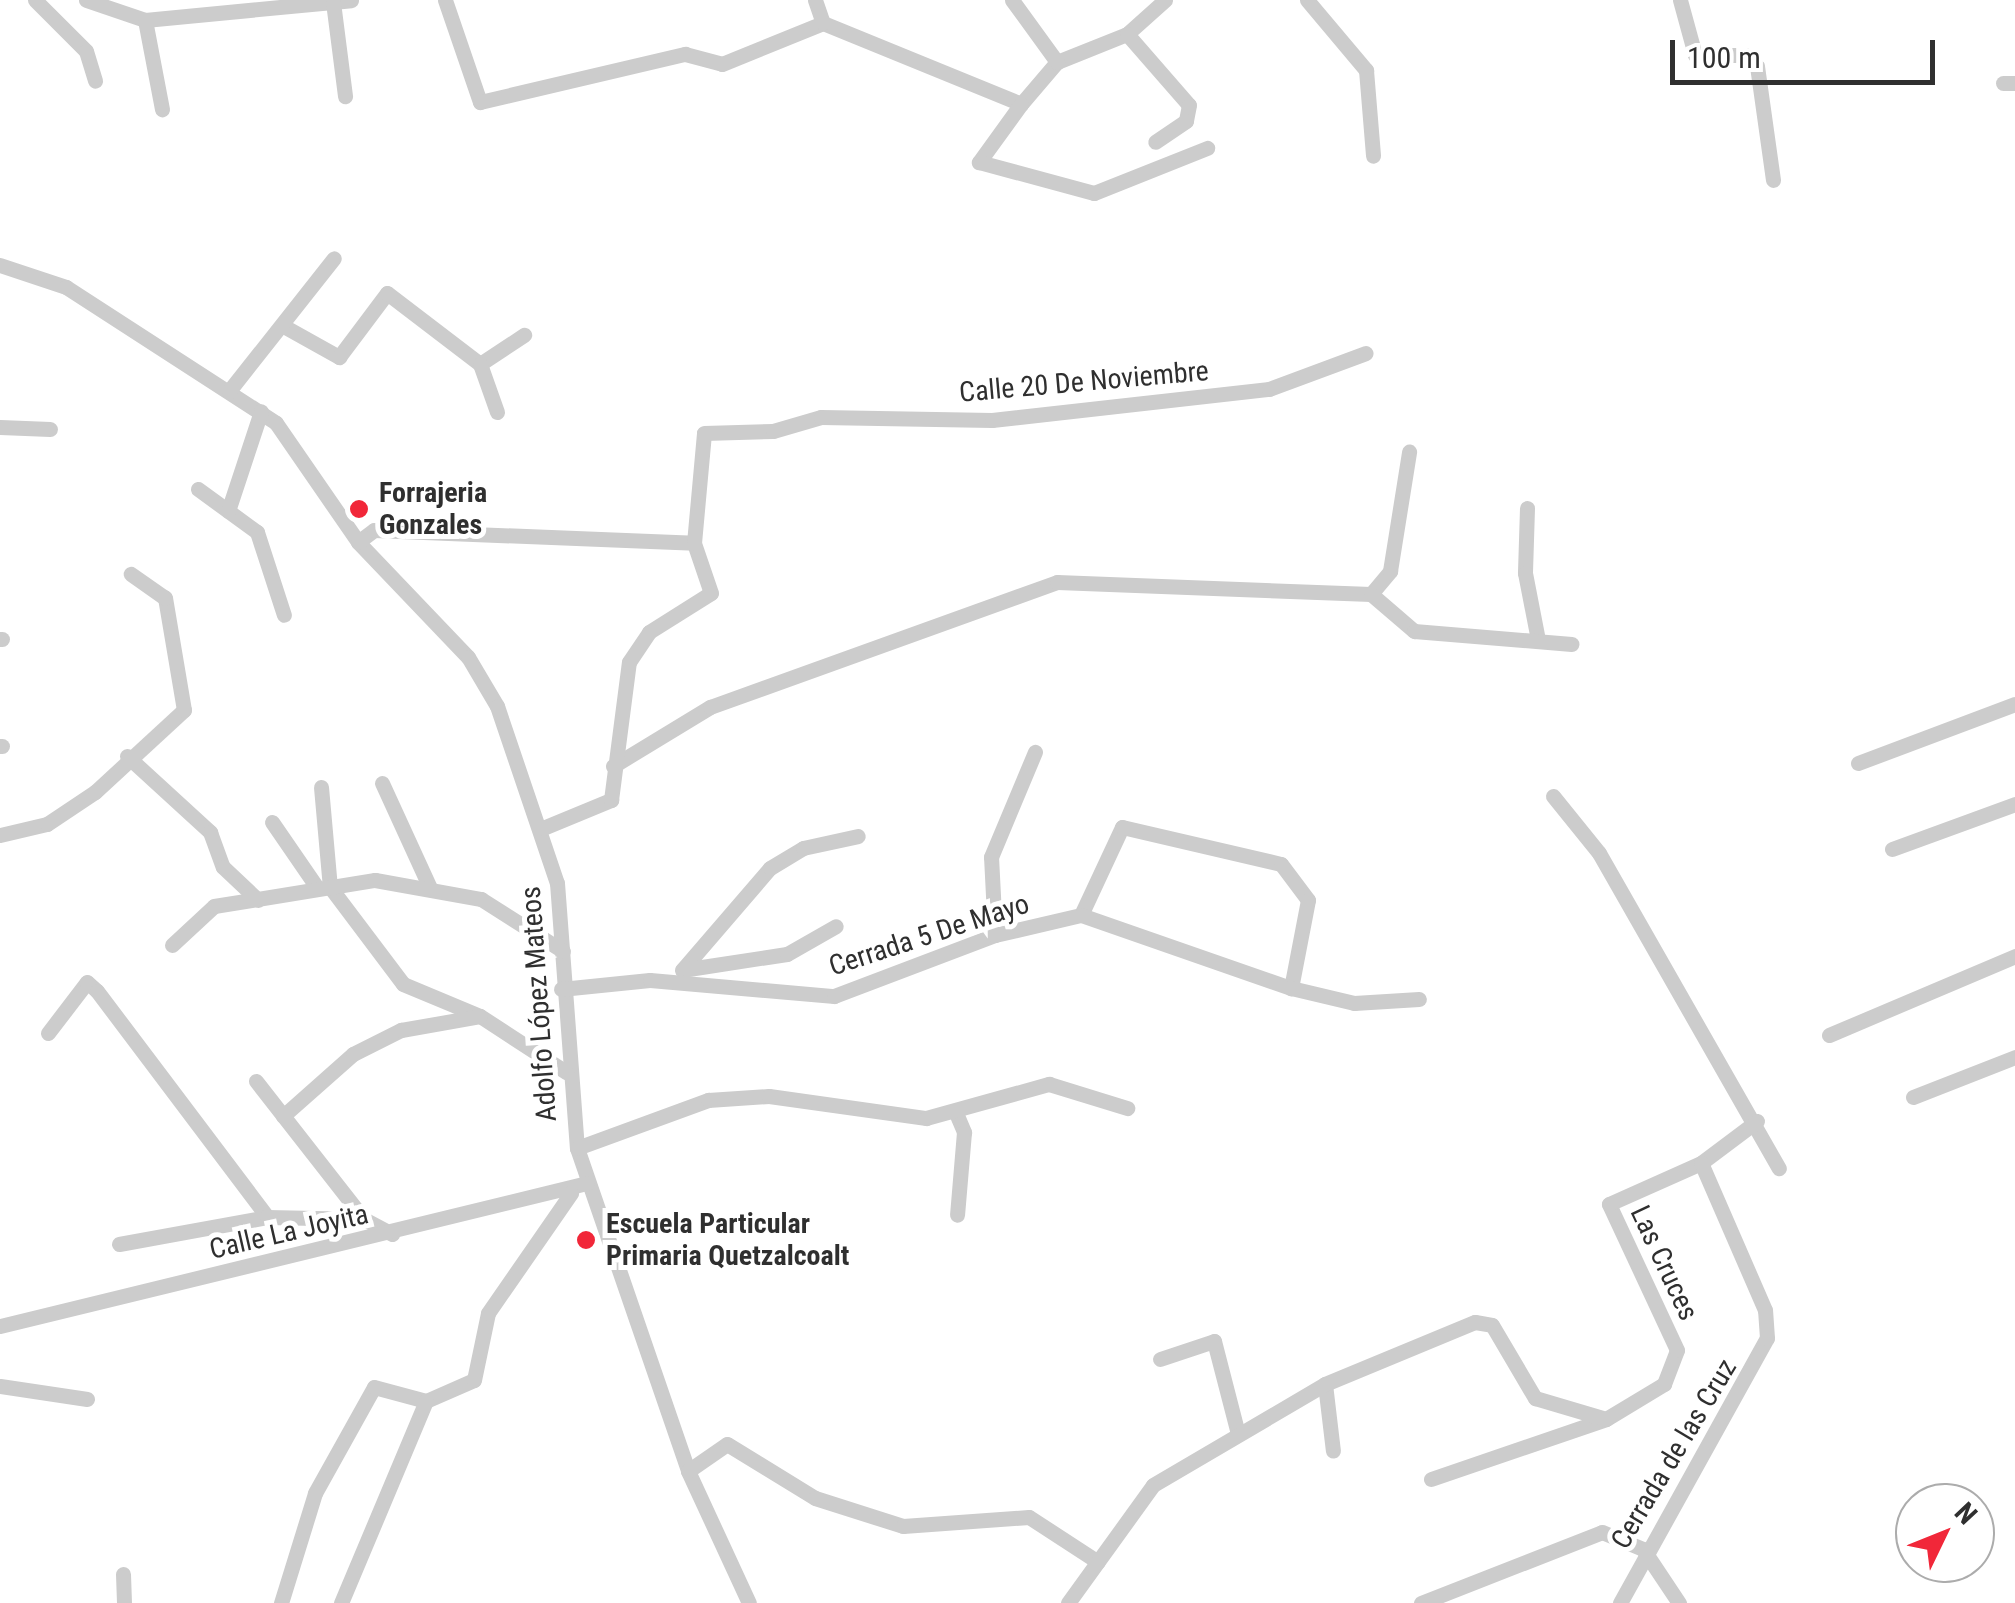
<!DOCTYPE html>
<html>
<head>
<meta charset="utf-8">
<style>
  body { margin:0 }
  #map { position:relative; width:2015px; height:1603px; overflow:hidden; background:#fff; font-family:"Roboto Condensed",sans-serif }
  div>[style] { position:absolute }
  .minor>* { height:15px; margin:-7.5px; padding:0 7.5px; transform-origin:7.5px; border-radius:7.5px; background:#ccc }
  .dots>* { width:28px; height:28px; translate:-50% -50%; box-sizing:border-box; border:5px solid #fff; border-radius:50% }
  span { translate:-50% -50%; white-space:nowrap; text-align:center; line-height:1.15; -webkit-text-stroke:10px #fff; paint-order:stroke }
  .street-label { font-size:28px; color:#2f2f2f }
  .poi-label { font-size:28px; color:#2f2f2f; font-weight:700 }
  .left { translate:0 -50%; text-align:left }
  .north { position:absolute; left:1895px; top:1483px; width:100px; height:100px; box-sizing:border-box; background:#fff; border:2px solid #acacac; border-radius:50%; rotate:47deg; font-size:28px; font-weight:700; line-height:40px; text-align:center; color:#2f2f2f }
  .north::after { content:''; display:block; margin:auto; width:35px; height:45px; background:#f12739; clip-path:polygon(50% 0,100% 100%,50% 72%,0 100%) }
  .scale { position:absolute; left:1670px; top:40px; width:265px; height:45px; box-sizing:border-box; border:5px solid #2f2f2f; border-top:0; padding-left:12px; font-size:30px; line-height:35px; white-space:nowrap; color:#2f2f2f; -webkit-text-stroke:8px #fff; paint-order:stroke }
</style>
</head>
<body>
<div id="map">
  <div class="minor">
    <div style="left:35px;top:0;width:72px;rotate:45deg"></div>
    <div style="left:86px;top:51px;width:31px;rotate:73deg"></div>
    <div style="left:86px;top:0;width:62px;rotate:18.7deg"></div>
    <div style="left:145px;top:20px;width:207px;rotate:-5.5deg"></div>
    <div style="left:445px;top:0;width:108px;rotate:71.1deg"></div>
    <div style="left:480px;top:102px;width:211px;rotate:-13.2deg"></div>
    <div style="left:685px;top:54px;width:38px;rotate:15deg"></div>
    <div style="left:722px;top:64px;width:109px;rotate:-22.1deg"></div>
    <div style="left:823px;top:23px;width:214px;rotate:22.2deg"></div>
    <div style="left:1021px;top:104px;width:55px;rotate:-49.4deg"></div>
    <div style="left:1057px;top:62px;width:75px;rotate:-21.8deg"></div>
    <div style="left:1127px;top:34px;width:51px;rotate:-41.8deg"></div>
    <div style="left:815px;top:0;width:24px;rotate:71deg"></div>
    <div style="left:1012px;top:0;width:77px;rotate:54deg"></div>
    <div style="left:1307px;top:0;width:92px;rotate:49.9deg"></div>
    <div style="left:1366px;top:70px;width:86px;rotate:85.3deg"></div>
    <div style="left:1680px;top:0;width:57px;rotate:74.7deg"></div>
    <div style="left:1695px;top:55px;width:50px"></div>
    <div style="left:1745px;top:55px;width:16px;rotate:43deg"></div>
    <div style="left:1757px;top:66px;width:115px;rotate:82deg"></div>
    <div style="left:333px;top:2px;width:95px;rotate:82.7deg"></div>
    <div style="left:145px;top:20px;width:91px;rotate:79.2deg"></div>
    <div style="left:1127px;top:34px;width:94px;rotate:48.9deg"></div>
    <div style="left:1189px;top:105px;width:16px;rotate:101deg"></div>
    <div style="left:1186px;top:121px;width:37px;rotate:146deg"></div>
    <div style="left:2003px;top:83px;width:12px"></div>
    <div style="left:1021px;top:104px;width:72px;rotate:125.9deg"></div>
    <div style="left:979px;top:162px;width:119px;rotate:15.1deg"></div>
    <div style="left:1094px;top:193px;width:122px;rotate:-21.7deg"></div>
    <div style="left:0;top:265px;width:70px;rotate:18.4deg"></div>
    <div style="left:66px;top:287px;width:250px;rotate:32.9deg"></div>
    <div style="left:276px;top:423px;width:145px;rotate:55.4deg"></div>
    <div style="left:358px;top:542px;width:159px;rotate:46.3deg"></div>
    <div style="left:468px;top:657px;width:57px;rotate:59.4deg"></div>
    <div style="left:497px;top:706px;width:187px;rotate:71.3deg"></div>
    <div style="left:557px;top:883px;width:266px;rotate:85.7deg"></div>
    <div style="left:577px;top:1148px;width:342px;rotate:71deg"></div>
    <div style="left:688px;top:1471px;width:145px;rotate:65.2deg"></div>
    <div style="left:287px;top:328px;width:60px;rotate:29.1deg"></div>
    <div style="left:339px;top:357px;width:80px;rotate:-53.1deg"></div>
    <div style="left:387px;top:293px;width:117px;rotate:37.4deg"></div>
    <div style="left:480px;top:364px;width:53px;rotate:-33.4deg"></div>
    <div style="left:480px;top:364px;width:51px;rotate:70.5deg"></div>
    <div style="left:229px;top:391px;width:169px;rotate:-51.7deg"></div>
    <div style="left:0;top:427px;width:50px;rotate:2.3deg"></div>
    <div style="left:198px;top:489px;width:73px;rotate:36.1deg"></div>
    <div style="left:257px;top:532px;width:87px;rotate:72deg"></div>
    <div style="left:1527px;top:508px;width:65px;rotate:91.8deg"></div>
    <div style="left:1525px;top:573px;width:63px;rotate:79deg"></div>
    <div style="left:228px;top:511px;width:105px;rotate:-71.7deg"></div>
    <div style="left:358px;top:542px;width:20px;rotate:-37deg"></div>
    <div style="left:374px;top:530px;width:320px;rotate:2.3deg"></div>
    <div style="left:1371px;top:594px;width:30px;rotate:-50deg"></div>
    <div style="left:1390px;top:571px;width:121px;rotate:-80.9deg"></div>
    <div style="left:0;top:639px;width:2px"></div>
    <div style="left:0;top:746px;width:2px"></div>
    <div style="left:127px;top:756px;width:113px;rotate:42.5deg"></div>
    <div style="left:210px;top:832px;width:37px;rotate:70deg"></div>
    <div style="left:223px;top:867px;width:48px;rotate:43.3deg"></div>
    <div style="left:1858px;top:763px;width:168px;rotate:-20.6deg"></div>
    <div style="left:613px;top:766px;width:114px;rotate:-31.3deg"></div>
    <div style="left:710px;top:707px;width:369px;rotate:-19.8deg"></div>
    <div style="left:1057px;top:582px;width:314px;rotate:2.2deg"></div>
    <div style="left:1371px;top:594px;width:57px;rotate:40.7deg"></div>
    <div style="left:1414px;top:631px;width:158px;rotate:4.7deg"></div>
    <div style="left:382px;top:783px;width:115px;rotate:65.4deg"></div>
    <div style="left:321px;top:787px;width:100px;rotate:84.9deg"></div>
    <div style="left:330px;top:887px;width:121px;rotate:53deg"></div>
    <div style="left:403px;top:984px;width:83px;rotate:22.6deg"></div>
    <div style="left:480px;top:1016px;width:103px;rotate:33.1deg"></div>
    <div style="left:1553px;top:796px;width:73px;rotate:51.1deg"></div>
    <div style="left:1599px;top:853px;width:363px;rotate:60.3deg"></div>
    <div style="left:272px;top:822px;width:78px;rotate:55.5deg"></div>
    <div style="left:543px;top:828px;width:74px;rotate:-22.4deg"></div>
    <div style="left:611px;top:800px;width:139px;rotate:-82.6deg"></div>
    <div style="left:629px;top:662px;width:36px;rotate:-56deg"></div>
    <div style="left:649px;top:632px;width:73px;rotate:-32.2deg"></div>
    <div style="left:711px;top:593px;width:53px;rotate:-108.8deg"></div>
    <div style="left:694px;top:543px;width:110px;rotate:-84.8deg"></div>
    <div style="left:704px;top:433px;width:69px;rotate:-1.7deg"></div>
    <div style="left:773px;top:431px;width:50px;rotate:-16.3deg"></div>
    <div style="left:821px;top:417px;width:171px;rotate:1deg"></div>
    <div style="left:992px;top:420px;width:279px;rotate:-6.4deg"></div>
    <div style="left:1269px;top:389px;width:103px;rotate:-20.4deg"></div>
    <div style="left:0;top:835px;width:48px;rotate:-13.2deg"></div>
    <div style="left:47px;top:824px;width:58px;rotate:-33.7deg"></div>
    <div style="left:95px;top:792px;width:121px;rotate:-42.7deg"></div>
    <div style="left:184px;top:710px;width:114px;rotate:-99.6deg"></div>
    <div style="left:165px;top:598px;width:42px;rotate:-144.8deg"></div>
    <div style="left:1892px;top:849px;width:131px;rotate:-20.1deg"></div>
    <div style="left:1081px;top:915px;width:97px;rotate:-65deg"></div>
    <div style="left:1122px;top:827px;width:163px;rotate:13.1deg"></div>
    <div style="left:1281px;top:864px;width:45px;rotate:53.1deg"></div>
    <div style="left:1308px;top:900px;width:90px;rotate:100.9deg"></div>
    <div style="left:995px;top:935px;width:78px;rotate:-92.9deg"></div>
    <div style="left:991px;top:857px;width:114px;rotate:-67.3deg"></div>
    <div style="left:172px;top:945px;width:57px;rotate:-42.9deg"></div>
    <div style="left:214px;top:906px;width:163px;rotate:-9.2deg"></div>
    <div style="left:375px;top:880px;width:108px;rotate:10.2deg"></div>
    <div style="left:481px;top:899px;width:97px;rotate:32.4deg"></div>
    <div style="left:683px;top:969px;width:133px;rotate:-49.3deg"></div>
    <div style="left:770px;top:868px;width:39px;rotate:-31deg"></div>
    <div style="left:803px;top:848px;width:56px;rotate:-12.3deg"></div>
    <div style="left:682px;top:970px;width:106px;rotate:-8.7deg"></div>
    <div style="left:787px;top:954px;width:56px;rotate:-29.7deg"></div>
    <div style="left:561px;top:989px;width:89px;rotate:-5.8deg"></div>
    <div style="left:650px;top:980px;width:185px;rotate:5deg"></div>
    <div style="left:834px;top:996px;width:172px;rotate:-20.8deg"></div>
    <div style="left:995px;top:935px;width:88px;rotate:-13.1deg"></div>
    <div style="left:1081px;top:915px;width:222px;rotate:19.2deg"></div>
    <div style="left:1291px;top:988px;width:65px;rotate:13.4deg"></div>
    <div style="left:1354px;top:1003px;width:65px;rotate:-3.5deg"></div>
    <div style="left:48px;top:1033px;width:64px;rotate:-52.6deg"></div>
    <div style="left:87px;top:982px;width:13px;rotate:42deg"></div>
    <div style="left:97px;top:991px;width:283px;rotate:53deg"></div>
    <div style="left:1829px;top:1035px;width:202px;rotate:-23deg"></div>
    <div style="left:256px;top:1081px;width:175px;rotate:52deg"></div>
    <div style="left:1913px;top:1097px;width:110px;rotate:-21.4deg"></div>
    <div style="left:956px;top:1113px;width:21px;rotate:67deg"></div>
    <div style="left:964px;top:1132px;width:83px;rotate:94.8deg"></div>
    <div style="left:283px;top:1116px;width:94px;rotate:-41.5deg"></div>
    <div style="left:353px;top:1054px;width:54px;rotate:-26.6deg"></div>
    <div style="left:401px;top:1030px;width:80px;rotate:-10deg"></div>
    <div style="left:577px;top:1148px;width:140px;rotate:-20.1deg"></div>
    <div style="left:708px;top:1100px;width:61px;rotate:-3.8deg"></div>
    <div style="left:769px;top:1096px;width:159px;rotate:8deg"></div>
    <div style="left:926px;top:1118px;width:128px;rotate:-15.5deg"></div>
    <div style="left:1049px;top:1084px;width:82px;rotate:17.1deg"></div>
    <div style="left:119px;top:1244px;width:150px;rotate:-10.3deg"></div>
    <div style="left:267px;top:1217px;width:97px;rotate:1.2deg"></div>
    <div style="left:364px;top:1219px;width:32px;rotate:28deg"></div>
    <div style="left:0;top:1326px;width:604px;rotate:-13.69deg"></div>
    <div style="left:1160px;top:1359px;width:57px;rotate:-18.4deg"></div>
    <div style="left:1214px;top:1341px;width:92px;rotate:75.5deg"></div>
    <div style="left:1325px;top:1384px;width:67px;rotate:83.2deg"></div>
    <div style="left:0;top:1386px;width:88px;rotate:8.5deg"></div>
    <div style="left:688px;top:1471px;width:47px;rotate:-34.7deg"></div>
    <div style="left:727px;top:1444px;width:103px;rotate:31.5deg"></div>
    <div style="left:815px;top:1498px;width:92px;rotate:17.7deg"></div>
    <div style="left:903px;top:1526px;width:126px;rotate:-4.1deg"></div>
    <div style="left:1029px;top:1517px;width:82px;rotate:33.1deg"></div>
    <div style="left:1431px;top:1479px;width:185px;rotate:-18.9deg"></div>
    <div style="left:1606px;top:1419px;width:68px;rotate:-31.1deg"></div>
    <div style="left:1664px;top:1384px;width:36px;rotate:-69deg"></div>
    <div style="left:1677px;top:1350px;width:161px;rotate:-115deg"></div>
    <div style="left:1609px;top:1204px;width:101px;rotate:-24deg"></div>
    <div style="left:1701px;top:1163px;width:70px;rotate:-36.9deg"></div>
    <div style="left:123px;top:1574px;width:29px;rotate:88deg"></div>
    <div style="left:281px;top:1603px;width:115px;rotate:-72.8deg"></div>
    <div style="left:315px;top:1493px;width:121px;rotate:-60.9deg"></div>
    <div style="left:374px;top:1387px;width:54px;rotate:15.1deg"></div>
    <div style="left:426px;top:1401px;width:52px;rotate:-23.6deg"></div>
    <div style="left:474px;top:1380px;width:68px;rotate:-78.2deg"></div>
    <div style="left:488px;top:1313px;width:146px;rotate:-55.3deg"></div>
    <div style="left:341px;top:1603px;width:219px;rotate:-67.2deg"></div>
    <div style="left:1068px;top:1603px;width:145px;rotate:-54.2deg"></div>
    <div style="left:1153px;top:1485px;width:199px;rotate:-30.4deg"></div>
    <div style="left:1325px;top:1384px;width:162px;rotate:-22.5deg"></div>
    <div style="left:1475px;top:1322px;width:17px;rotate:10deg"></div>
    <div style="left:1492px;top:1325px;width:85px;rotate:59.5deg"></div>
    <div style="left:1535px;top:1398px;width:74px;rotate:16.5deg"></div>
    <div style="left:1421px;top:1603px;width:194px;rotate:-21.4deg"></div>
    <div style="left:1602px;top:1532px;width:44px;rotate:22.5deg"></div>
    <div style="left:1643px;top:1549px;width:65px;rotate:56.3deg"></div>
    <div style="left:1620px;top:1603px;width:303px;rotate:-61deg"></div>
    <div style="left:1767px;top:1338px;width:28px;rotate:-94deg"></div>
    <div style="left:1765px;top:1310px;width:160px;rotate:-113.5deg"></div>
  </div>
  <div class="dots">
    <div style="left:359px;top:509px;background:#f12739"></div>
    <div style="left:586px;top:1240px;background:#f12739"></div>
  </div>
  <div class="street-label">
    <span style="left:1084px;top:382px;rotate:-5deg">Calle 20 De Noviembre</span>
    <span style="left:929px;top:935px;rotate:-18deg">Cerrada 5 De Mayo</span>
    <span style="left:539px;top:1004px;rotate:-94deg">Adolfo López Mateos</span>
    <span style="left:289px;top:1232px;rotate:-13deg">Calle La Joyita</span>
    <span style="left:1664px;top:1263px;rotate:65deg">Las Cruces</span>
    <span style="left:1674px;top:1454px;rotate:-59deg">Cerrada de las Cruz</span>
  </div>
  <div class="poi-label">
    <span class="left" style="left:379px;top:509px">Forrajeria<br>Gonzales</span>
    <span class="left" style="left:606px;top:1240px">Escuela Particular<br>Primaria Quetzalcoalt</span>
  </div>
  <div class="north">N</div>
  <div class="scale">100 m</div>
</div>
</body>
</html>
